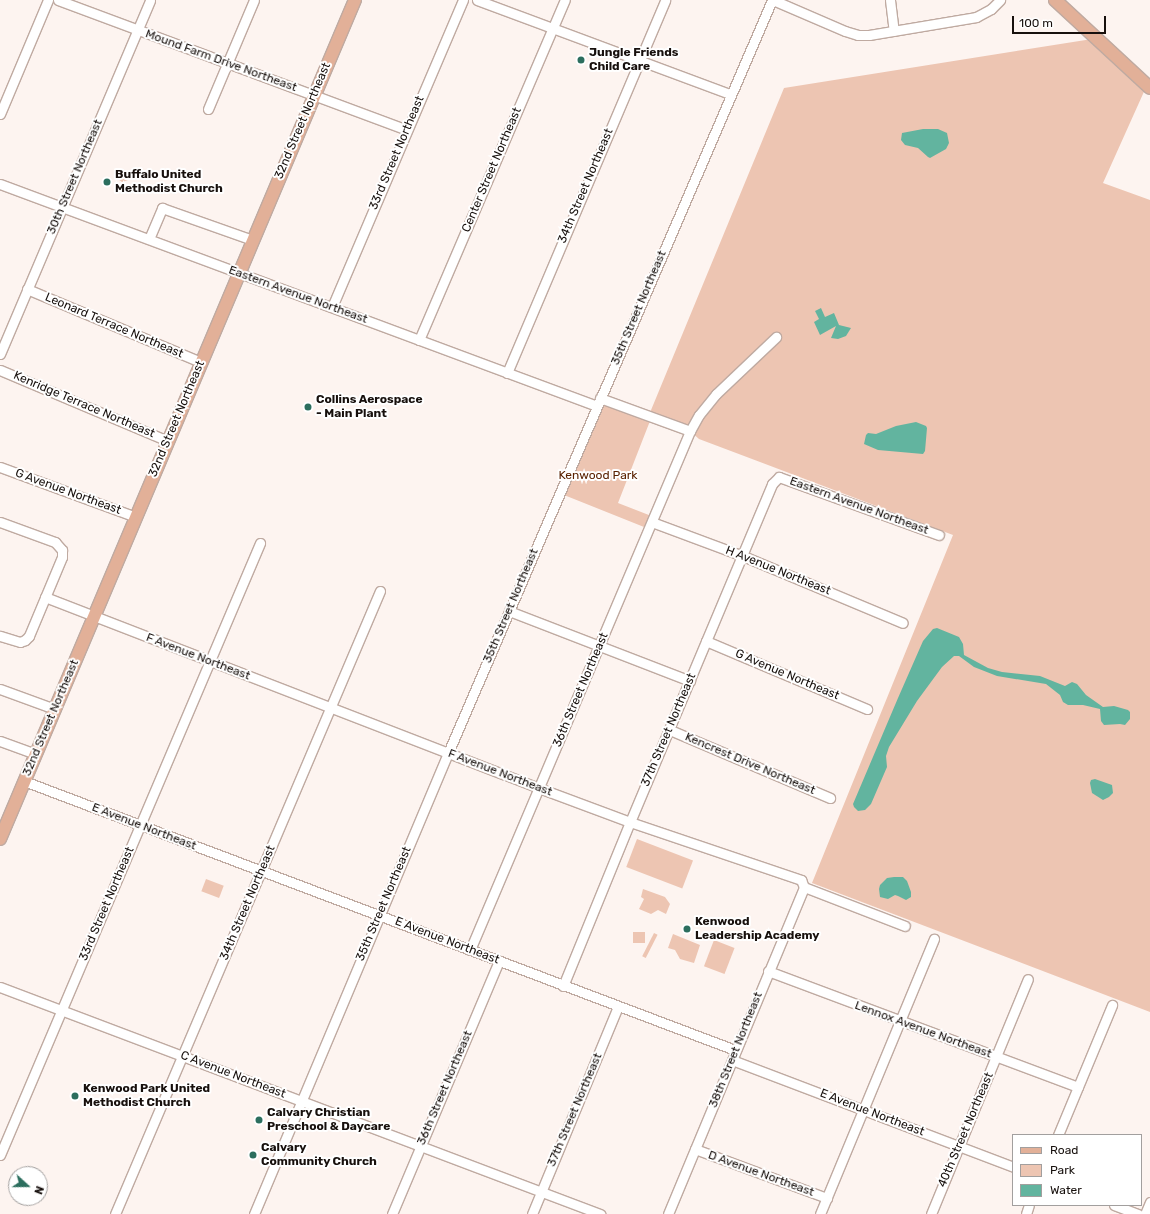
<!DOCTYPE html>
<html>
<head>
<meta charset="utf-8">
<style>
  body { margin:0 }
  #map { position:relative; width:1150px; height:1214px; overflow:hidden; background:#fdf4f0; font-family:Rubik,sans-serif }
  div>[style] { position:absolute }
  .green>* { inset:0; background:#edc5b2; transform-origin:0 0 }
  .water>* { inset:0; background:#62b49f }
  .roads { filter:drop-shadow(1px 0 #bfaaa1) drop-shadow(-1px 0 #bfaaa1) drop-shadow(0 1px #bfaaa1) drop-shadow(0 -1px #bfaaa1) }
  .minor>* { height:9px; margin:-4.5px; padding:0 4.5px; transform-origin:4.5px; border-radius:4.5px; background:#fff }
  .major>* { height:12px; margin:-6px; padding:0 6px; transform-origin:6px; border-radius:6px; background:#e2b098 }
  .dots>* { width:11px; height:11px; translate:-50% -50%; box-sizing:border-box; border:2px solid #fff; border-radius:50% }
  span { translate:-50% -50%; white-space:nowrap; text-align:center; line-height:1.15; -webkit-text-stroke:4px #fff; paint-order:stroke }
  .poi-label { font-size:12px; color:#17100d; font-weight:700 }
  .left { translate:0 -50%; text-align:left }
  .street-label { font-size:12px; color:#17100d }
  .park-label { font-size:12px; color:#592100 }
  .legend { position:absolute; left:1012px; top:1134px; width:130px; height:72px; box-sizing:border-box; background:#fff; border:1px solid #a29f9e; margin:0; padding:5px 7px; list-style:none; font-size:12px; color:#17100d }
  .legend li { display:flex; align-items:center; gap:8px; height:20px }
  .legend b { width:20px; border:1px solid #a29f9e }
  .north { position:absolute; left:8px; top:1166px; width:40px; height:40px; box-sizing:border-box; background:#fff; border:1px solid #a29f9e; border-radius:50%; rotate:111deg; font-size:11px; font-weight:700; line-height:16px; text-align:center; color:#17100d }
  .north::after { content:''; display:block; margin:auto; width:14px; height:18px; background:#2c6e5e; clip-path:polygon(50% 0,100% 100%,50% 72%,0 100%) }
  .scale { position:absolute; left:1012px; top:16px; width:94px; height:18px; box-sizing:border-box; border:2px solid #17100d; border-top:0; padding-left:5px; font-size:12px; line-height:14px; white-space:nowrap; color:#17100d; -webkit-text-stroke:3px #fff; paint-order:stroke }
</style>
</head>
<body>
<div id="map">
  <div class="green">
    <div style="clip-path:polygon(1092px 39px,1147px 85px,1103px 183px,1150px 200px,1150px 1012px,812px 883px,953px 535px,699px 439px,690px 431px,650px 421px,618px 503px,654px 517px,649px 529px,559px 493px,600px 398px,649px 415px,784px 88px)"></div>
    <div style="clip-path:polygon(120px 169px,127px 172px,128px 180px,122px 182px,118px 179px,117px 177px)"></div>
    <div style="left:637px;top:839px;width:60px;height:30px;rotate:21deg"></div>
    <div style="left:206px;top:879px;width:19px;height:13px;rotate:21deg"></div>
    <div style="clip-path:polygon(643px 889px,665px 897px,670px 904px,666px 914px,658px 910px,651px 914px,639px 909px,644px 899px,641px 897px)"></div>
    <div style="left:633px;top:932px;width:12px;height:11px"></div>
    <div style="left:654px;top:933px;width:4px;height:26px;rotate:27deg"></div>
    <div style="clip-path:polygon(673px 934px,700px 945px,694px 963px,680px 959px,675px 950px,668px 948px)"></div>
    <div style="left:714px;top:940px;width:22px;height:28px;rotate:21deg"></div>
  </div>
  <div class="water">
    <div style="clip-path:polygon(923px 129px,938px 129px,947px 133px,949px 143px,946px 149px,930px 158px,928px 157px,918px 148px,905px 145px,901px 140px,902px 133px)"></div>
    <div style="clip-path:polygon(821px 308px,825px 317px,834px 313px,839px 325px,851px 328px,846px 336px,838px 339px,831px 338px,836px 326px,820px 335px,814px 322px,819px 319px,815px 311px)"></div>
    <div style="clip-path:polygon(916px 422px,926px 426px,927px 428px,925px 451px,923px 454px,878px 450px,864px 444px,866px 435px,868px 433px,876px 434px,896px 426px)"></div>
    <div style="clip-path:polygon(937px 628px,959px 637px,963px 644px,964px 655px,988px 668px,1002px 672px,1040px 676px,1065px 686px,1072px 682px,1077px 684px,1086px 695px,1103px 707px,1114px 706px,1128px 710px,1130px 712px,1130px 719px,1125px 725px,1120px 724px,1104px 725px,1101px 721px,1100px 709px,1083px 705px,1068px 705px,1063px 702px,1060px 695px,1046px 684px,997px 676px,974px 667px,959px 656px,954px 656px,942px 667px,917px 701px,889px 747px,886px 756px,887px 767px,871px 804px,865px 810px,858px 811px,854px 807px,853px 804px,898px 698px,923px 641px,933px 629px)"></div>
    <div style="clip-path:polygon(1095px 779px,1112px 785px,1113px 793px,1109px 797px,1103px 800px,1092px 793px,1090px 783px,1091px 780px)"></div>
    <div style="clip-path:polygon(894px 877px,903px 877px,907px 881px,911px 892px,911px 897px,906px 900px,898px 896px,895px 895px,888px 899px,880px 897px,879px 889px,880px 885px,887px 878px)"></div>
  </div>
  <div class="roads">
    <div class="minor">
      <div style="left:58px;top:0;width:372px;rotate:20.4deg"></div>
      <div style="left:477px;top:0;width:270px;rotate:20.4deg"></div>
      <div style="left:773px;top:0;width:78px;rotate:23.3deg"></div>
      <div style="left:845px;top:31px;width:14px;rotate:17deg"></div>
      <div style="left:858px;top:35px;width:11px"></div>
      <div style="left:869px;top:35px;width:109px;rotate:-9.5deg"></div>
      <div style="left:976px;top:17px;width:17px;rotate:-28deg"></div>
      <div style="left:991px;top:9px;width:13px;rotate:-45deg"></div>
      <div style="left:890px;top:0;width:31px;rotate:83deg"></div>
      <div style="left:208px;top:109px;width:118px;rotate:-67.1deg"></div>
      <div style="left:0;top:114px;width:124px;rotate:-67.2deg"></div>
      <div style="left:0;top:184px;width:637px;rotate:20.4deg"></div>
      <div style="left:149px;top:239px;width:34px;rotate:-67deg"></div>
      <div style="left:162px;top:208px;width:96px;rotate:19.4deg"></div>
      <div style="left:27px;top:289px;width:189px;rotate:22.8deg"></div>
      <div style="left:332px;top:307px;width:334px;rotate:-66.9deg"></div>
      <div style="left:419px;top:340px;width:370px;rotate:-66.8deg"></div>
      <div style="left:0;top:354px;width:384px;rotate:-67deg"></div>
      <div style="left:0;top:370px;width:182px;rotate:22.9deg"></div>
      <div style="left:507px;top:373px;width:405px;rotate:-67deg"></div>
      <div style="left:600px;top:398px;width:96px;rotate:20.1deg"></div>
      <div style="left:0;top:467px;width:145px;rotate:20.2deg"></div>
      <div style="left:0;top:522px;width:59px;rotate:20deg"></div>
      <div style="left:55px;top:542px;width:11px;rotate:49deg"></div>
      <div style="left:62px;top:550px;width:7px;rotate:90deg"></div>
      <div style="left:62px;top:557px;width:86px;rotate:112.7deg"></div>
      <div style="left:29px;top:636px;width:6px;rotate:135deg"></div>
      <div style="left:25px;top:640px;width:5px;rotate:158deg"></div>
      <div style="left:20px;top:642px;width:21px;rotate:-163deg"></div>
      <div style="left:652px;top:522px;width:97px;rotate:20.5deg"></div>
      <div style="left:743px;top:556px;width:173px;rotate:22.7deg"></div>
      <div style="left:45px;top:597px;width:530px;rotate:21.14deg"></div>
      <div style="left:539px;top:788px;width:97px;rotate:20.5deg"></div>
      <div style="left:630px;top:822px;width:181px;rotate:18.7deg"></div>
      <div style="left:801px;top:880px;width:8px;rotate:67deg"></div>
      <div style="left:804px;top:887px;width:108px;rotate:21.1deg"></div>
      <div style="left:509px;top:611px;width:194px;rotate:21.1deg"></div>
      <div style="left:706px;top:641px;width:175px;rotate:22.9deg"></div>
      <div style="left:0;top:689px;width:59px;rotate:20deg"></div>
      <div style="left:670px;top:730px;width:174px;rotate:23deg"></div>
      <div style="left:0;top:741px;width:38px;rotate:20deg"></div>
      <div style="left:24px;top:781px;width:760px;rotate:20.72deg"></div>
      <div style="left:470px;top:950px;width:564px;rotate:-67.03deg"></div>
      <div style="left:690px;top:431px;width:18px;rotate:-61deg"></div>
      <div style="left:699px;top:415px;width:27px;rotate:-51deg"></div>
      <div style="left:716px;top:394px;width:83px;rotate:-43.5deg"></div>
      <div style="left:768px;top:971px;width:331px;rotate:20.5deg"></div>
      <div style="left:563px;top:986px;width:177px;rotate:-67.8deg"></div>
      <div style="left:630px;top:822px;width:367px;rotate:-67.2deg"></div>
      <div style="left:772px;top:484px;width:10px;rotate:-45deg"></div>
      <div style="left:779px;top:477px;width:170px;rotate:19.9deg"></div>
      <div style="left:0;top:987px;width:642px;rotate:20.72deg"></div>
      <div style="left:732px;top:1060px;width:301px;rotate:20.8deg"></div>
      <div style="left:1058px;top:1135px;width:141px;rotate:-67.4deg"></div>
      <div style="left:695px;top:1149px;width:141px;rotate:20.4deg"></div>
      <div style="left:0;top:1155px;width:665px;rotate:-66.98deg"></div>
      <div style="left:1114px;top:1205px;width:26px;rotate:21deg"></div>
      <div style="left:115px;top:1214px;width:677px;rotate:-66.96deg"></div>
      <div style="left:254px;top:1214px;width:500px;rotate:-67.18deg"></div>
      <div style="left:448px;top:753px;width:820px;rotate:-66.72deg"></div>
      <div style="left:392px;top:1214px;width:275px;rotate:-67.1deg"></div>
      <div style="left:532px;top:1214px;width:225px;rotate:-67.5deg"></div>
      <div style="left:668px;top:1214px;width:354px;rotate:-67.4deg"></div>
      <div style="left:820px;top:1214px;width:298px;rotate:-67.5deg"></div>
      <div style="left:931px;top:1214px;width:254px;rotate:-67.6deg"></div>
      <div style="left:1026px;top:1214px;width:9px;rotate:-72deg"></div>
      <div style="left:1145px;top:1214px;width:13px;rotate:-67deg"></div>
    </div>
    <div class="major">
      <div style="left:1055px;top:0;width:129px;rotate:42.8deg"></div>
      <div style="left:0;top:839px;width:911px;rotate:-67.07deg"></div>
    </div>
  </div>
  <div class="dots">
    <div style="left:581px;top:60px;background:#2c6e5e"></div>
    <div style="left:107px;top:182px;background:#2c6e5e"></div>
    <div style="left:308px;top:407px;background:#2c6e5e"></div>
    <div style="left:687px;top:929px;background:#2c6e5e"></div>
    <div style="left:75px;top:1096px;background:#2c6e5e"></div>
    <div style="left:259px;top:1120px;background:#2c6e5e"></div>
    <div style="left:253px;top:1155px;background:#2c6e5e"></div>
  </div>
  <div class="poi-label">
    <span class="left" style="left:589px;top:60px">Jungle Friends<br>Child Care</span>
    <span class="left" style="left:115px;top:182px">Buffalo United<br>Methodist Church</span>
    <span class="left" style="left:316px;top:407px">Collins Aerospace<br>- Main Plant</span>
    <span class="left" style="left:695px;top:929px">Kenwood<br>Leadership Academy</span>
    <span class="left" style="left:83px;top:1096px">Kenwood Park United<br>Methodist Church</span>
    <span class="left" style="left:267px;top:1120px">Calvary Christian<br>Preschool &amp; Daycare</span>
    <span class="left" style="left:261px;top:1155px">Calvary<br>Community Church</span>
  </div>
  <div class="street-label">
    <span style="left:221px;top:61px;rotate:20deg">Mound Farm Drive Northeast</span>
    <span style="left:303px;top:121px;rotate:-67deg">32nd Street Northeast</span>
    <span style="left:397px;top:153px;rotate:-67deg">33rd Street Northeast</span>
    <span style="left:492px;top:170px;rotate:-67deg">Center Street Northeast</span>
    <span style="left:75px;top:177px;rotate:-67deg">30th Street Northeast</span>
    <span style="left:586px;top:186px;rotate:-67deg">34th Street Northeast</span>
    <span style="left:298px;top:295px;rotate:20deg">Eastern Avenue Northeast</span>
    <span style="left:639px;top:308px;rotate:-67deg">35th Street Northeast</span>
    <span style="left:114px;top:326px;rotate:23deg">Leonard Terrace Northeast</span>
    <span style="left:84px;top:405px;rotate:23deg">Kenridge Terrace Northeast</span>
    <span style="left:177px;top:419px;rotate:-67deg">32nd Street Northeast</span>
    <span style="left:68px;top:492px;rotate:20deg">G Avenue Northeast</span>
    <span style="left:859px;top:506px;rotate:20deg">Eastern Avenue Northeast</span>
    <span style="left:778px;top:571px;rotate:22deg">H Avenue Northeast</span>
    <span style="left:511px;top:606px;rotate:-67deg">35th Street Northeast</span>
    <span style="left:198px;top:657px;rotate:21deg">F Avenue Northeast</span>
    <span style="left:787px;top:675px;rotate:23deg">G Avenue Northeast</span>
    <span style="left:581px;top:690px;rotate:-67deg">36th Street Northeast</span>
    <span style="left:51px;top:718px;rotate:-67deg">32nd Street Northeast</span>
    <span style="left:669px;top:730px;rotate:-67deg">37th Street Northeast</span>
    <span style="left:750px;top:764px;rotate:23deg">Kencrest Drive Northeast</span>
    <span style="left:500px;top:773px;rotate:21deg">F Avenue Northeast</span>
    <span style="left:144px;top:827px;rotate:21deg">E Avenue Northeast</span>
    <span style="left:248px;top:903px;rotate:-67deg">34th Street Northeast</span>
    <span style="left:107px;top:904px;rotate:-67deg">33rd Street Northeast</span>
    <span style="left:384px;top:904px;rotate:-67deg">35th Street Northeast</span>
    <span style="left:447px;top:941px;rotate:21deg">E Avenue Northeast</span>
    <span style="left:923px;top:1030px;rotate:20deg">Lennox Avenue Northeast</span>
    <span style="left:736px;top:1050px;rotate:-68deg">38th Street Northeast</span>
    <span style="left:233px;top:1075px;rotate:21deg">C Avenue Northeast</span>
    <span style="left:445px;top:1088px;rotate:-67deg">36th Street Northeast</span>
    <span style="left:575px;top:1110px;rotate:-67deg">37th Street Northeast</span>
    <span style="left:872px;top:1113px;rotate:21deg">E Avenue Northeast</span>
    <span style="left:966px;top:1130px;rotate:-67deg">40th Street Northeast</span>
    <span style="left:761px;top:1174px;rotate:20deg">D Avenue Northeast</span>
  </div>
  <div class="park-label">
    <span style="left:598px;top:476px">Kenwood Park</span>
  </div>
  <ul class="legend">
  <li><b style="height:5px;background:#e2b098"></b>Road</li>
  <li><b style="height:11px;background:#edc5b2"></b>Park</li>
  <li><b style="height:11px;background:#62b49f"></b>Water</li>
  </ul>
  <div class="north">N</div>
  <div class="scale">100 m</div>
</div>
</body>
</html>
